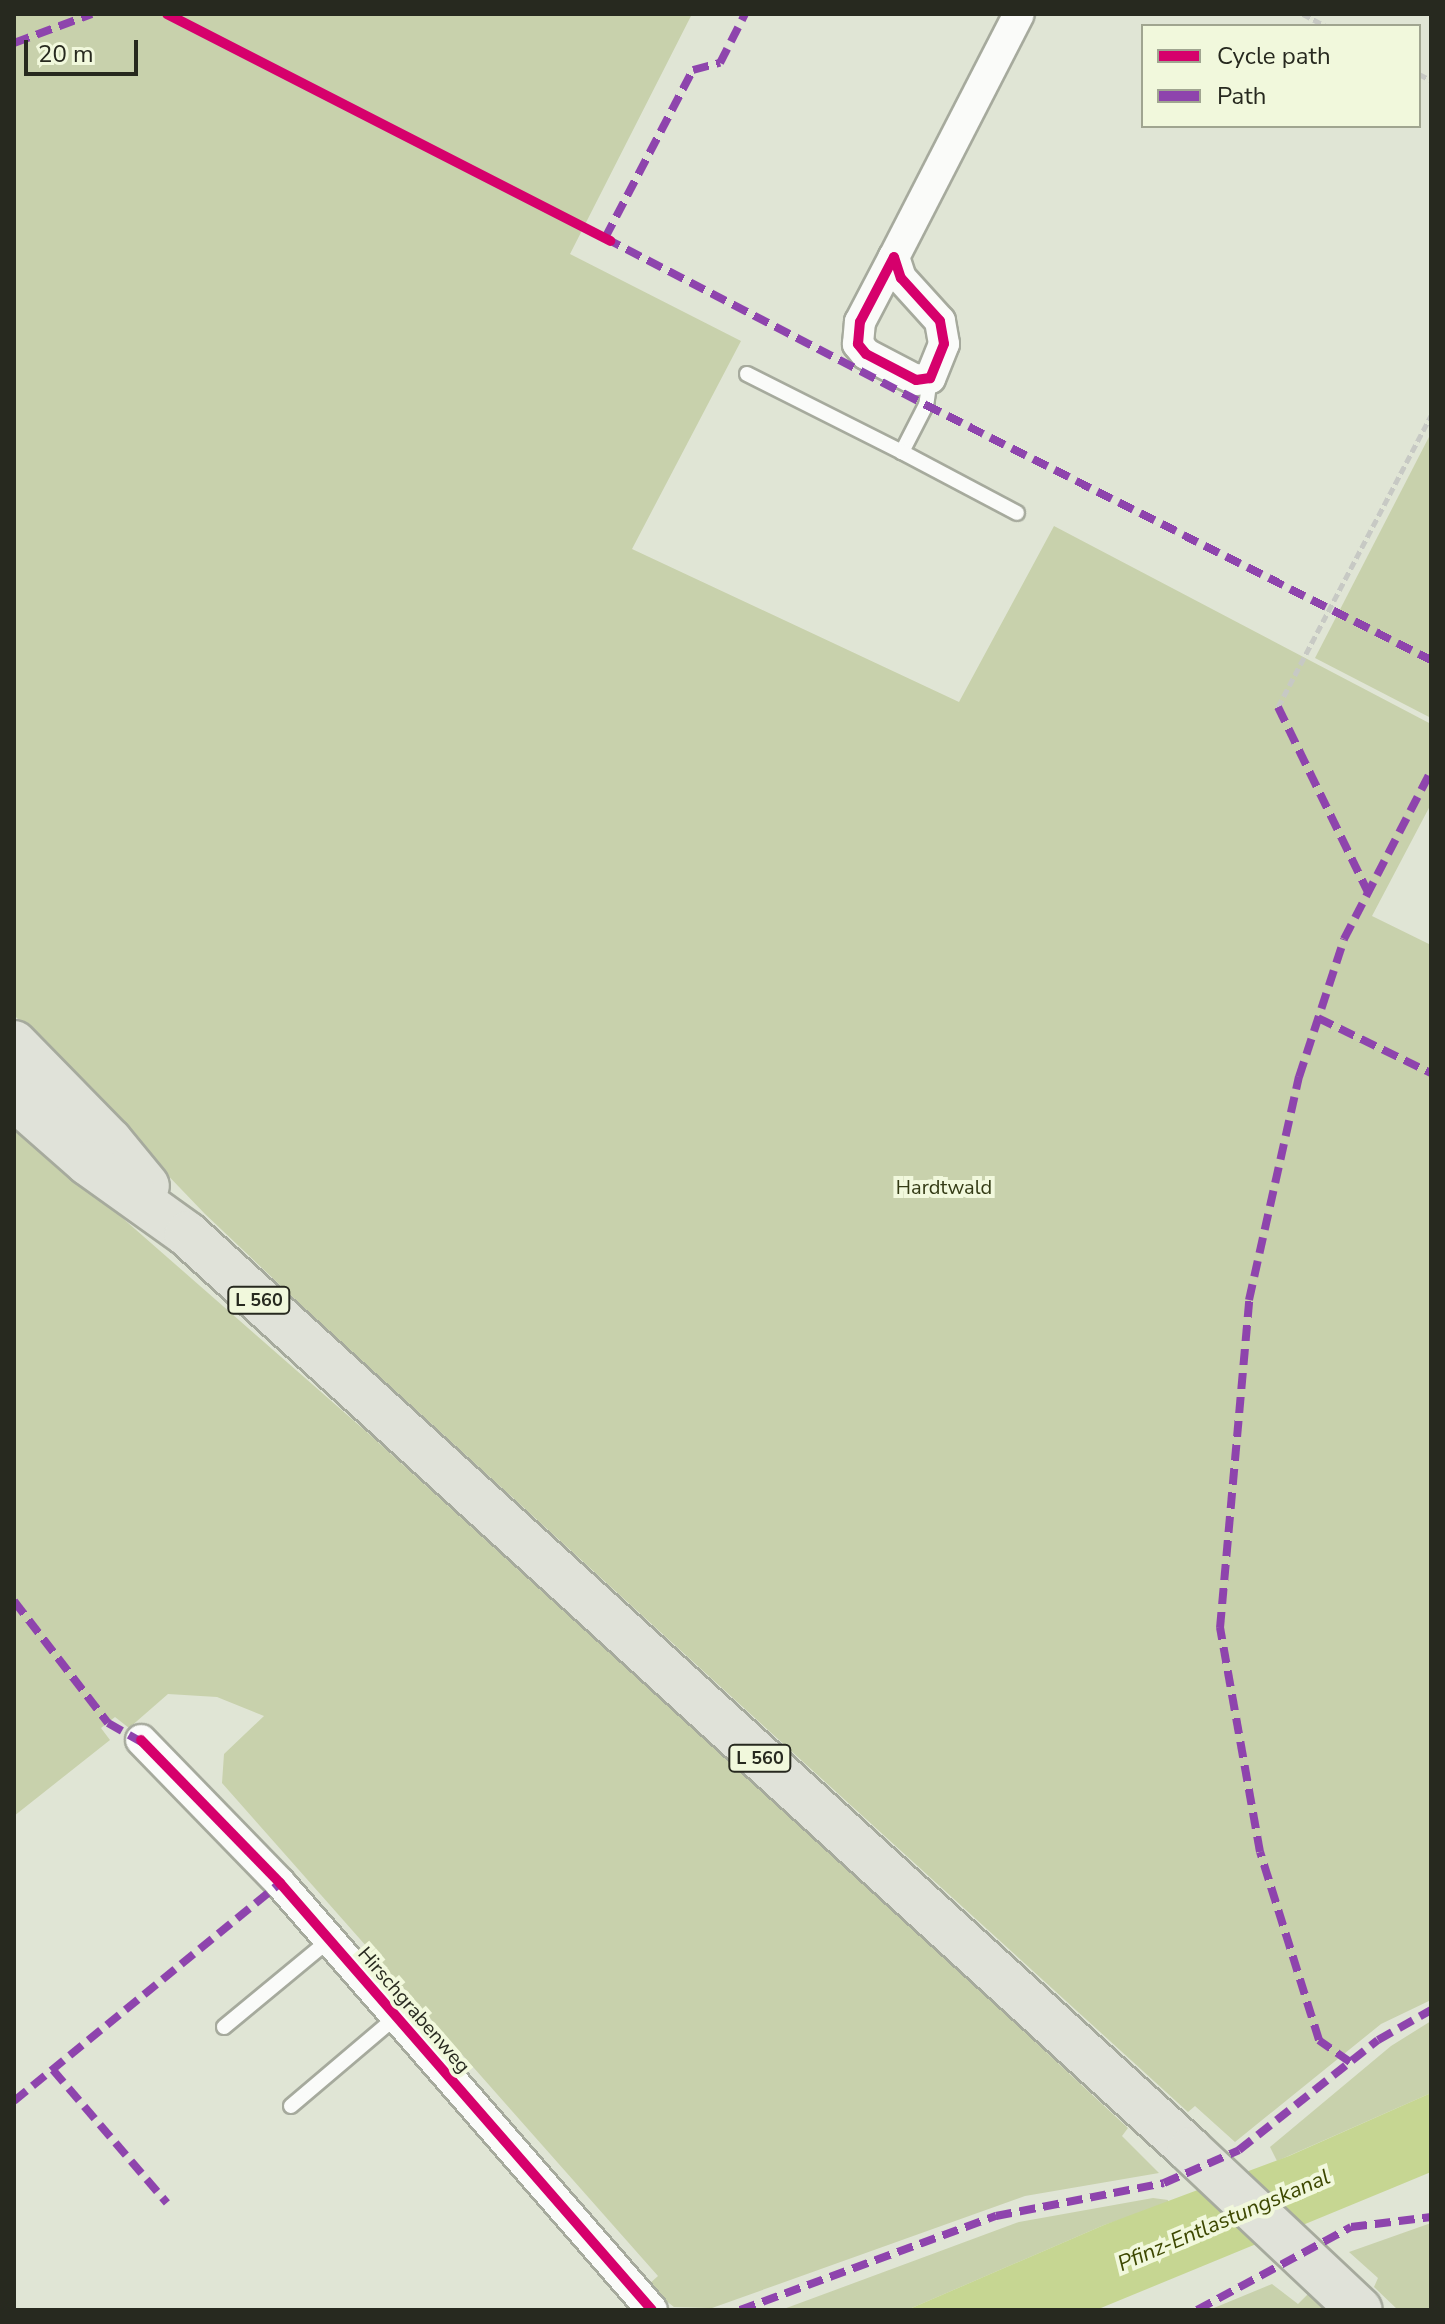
<!DOCTYPE html>
<html>
<head>
<meta charset="utf-8">
<style>
  body { margin:0 }
  #map { position:relative; width:1445px; height:2324px; overflow:hidden; background:#e0e5d5; font-family:"Nunito Sans",sans-serif }
  div>[style] { position:absolute }
  .green>* { inset:0; background:#c8d1ac }
  .water>* { inset:0; background:#c6d692 }
  .path>* { height:5px; margin-top:-2.5px; transform-origin:0; background:repeating-linear-gradient(90deg,#c7c9c4 0 8px,transparent 0 12px) }
  .roads { filter:drop-shadow(2px 0 #a6aa9d) drop-shadow(-2px 0 #a6aa9d) drop-shadow(0 2px #a6aa9d) drop-shadow(0 -2px #a6aa9d) }
  .service>* { height:14px; margin:-7px; padding:0 7px; transform-origin:7px; border-radius:7px; background:#fafbf9 }
  .minor>* { height:30px; margin:-15px; padding:0 15px; transform-origin:15px; border-radius:15px; background:#fafbf9 }
  .primary>* { height:44px; margin:-22px; padding:0 22px; transform-origin:22px; border-radius:22px; background:#e0e2d9 }
  .quiet>* { height:8px; margin-top:-4px; transform-origin:0; background:repeating-linear-gradient(90deg,#8e44ad 0 16px,transparent 0 24px) }
  .cycleway>* { height:10px; margin:-5px; padding:0 5px; transform-origin:5px; border-radius:5px; background:#d6006c }
  span { translate:-50% -50%; white-space:nowrap; text-align:center; line-height:1.15; -webkit-text-stroke:8px #f1f8dc; paint-order:stroke }
  .shield-label span { padding:2px 6px; background:#f1f8dc; border:2px solid; border-radius:6px; -webkit-text-stroke-width:0 }
  .shield-label { font-size:18px; color:#27291f; font-weight:700 }
  .park-label { font-size:20px; color:#343b15 }
  .street-label { font-size:20px; color:#27291f }
  .water-label { font-size:22px; color:#3d4800; font-style:italic }
  .frame { position:absolute; inset:0; border:16px solid #27291f; pointer-events:none }
  .legend { position:absolute; left:1141px; top:24px; width:280px; height:104px; box-sizing:border-box; background:#f1f8dc; border:2px solid #a0a590; margin:0; padding:10px 14px; list-style:none; font-size:24px; color:#27291f }
  .legend li { display:flex; align-items:center; gap:16px; height:40px }
  .legend b { width:40px; border:2px solid #a0a590 }
  .scale { position:absolute; left:24px; top:40px; width:114px; height:36px; box-sizing:border-box; border:4px solid #27291f; border-top:0; padding-left:10px; font-size:24px; line-height:28px; white-space:nowrap; color:#27291f; -webkit-text-stroke:6px #f1f8dc; paint-order:stroke }
</style>
</head>
<body>
<div id="map">
  <div class="green">
    <div style="clip-path:polygon(14px 14px,692px 14px,570px 254px,741px 341px,632px 549px,959px 702px,1054px 526px,1431px 724px,1431px 804px,1372px 916px,1431px 945px,1431px 2000px,1381px 2024px,1235px 2142px,1195px 2106px,1188px 2112px,301px 1305px,205px 1214px,14px 1015px)"></div>
    <div style="clip-path:polygon(1431px 433px,1431px 718px,1315px 658px)"></div>
    <div style="clip-path:polygon(14px 1123px,369px 1434px,909px 1925px,1128px 2128px,1122px 2136px,1159px 2173px,1025px 2196px,712px 2308px,674px 2307px,647px 2286px,658px 2276px,222px 1783px,224px 1754px,264px 1716px,217px 1697px,168px 1694px,129px 1728px,115px 1717px,101px 1728px,110px 1740px,14px 1816px)"></div>
    <div style="clip-path:polygon(1431px 2021px,1431px 2093px,1277px 2161px,1270px 2147px,1391px 2046px)"></div>
    <div style="clip-path:polygon(1153px 2198px,1168px 2200px,1168px 2204px,1104px 2225px,907px 2310px,781px 2310px,1019px 2222px)"></div>
    <div style="clip-path:polygon(1431px 2223px,1431px 2310px,1398px 2310px,1374px 2287px,1378px 2278px,1349px 2252px)"></div>
    <div style="clip-path:polygon(1272px 2284px,1298px 2304px,1308px 2294px,1326px 2310px,1209px 2310px)"></div>
  </div>
  <div class="water">
    <div style="clip-path:polygon(1431px 2093px,1431px 2172px,1390px 2189px,1096px 2310px,907px 2310px,1104px 2225px,1289px 2156px)"></div>
  </div>
  <div class="path">
    <div style="left:1303px;top:14px;width:26px;rotate:28deg"></div>
    <div style="left:1419px;top:74px;width:13px;rotate:27deg"></div>
    <div style="left:1278px;top:707px;width:329px;rotate:-62.3deg"></div>
  </div>
  <div class="roads">
    <div class="service">
      <div style="left:747px;top:374px;width:174px;rotate:26.7deg"></div>
      <div style="left:930px;top:378px;width:27px;rotate:98deg"></div>
      <div style="left:926px;top:405px;width:53px;rotate:117.1deg"></div>
      <div style="left:902px;top:452px;width:130px;rotate:27.9deg"></div>
      <div style="left:224px;top:2027px;width:136px;rotate:-39.6deg"></div>
      <div style="left:291px;top:2106px;width:138px;rotate:-40.3deg"></div>
    </div>
    <div class="minor">
      <div style="left:894px;top:257px;width:22px;rotate:72deg"></div>
      <div style="left:901px;top:278px;width:58px;rotate:47.8deg"></div>
      <div style="left:940px;top:321px;width:23px;rotate:80deg"></div>
      <div style="left:944px;top:344px;width:37px;rotate:112deg"></div>
      <div style="left:930px;top:378px;width:14px;rotate:172deg"></div>
      <div style="left:916px;top:380px;width:56px;rotate:-152.5deg"></div>
      <div style="left:866px;top:354px;width:13px;rotate:-129deg"></div>
      <div style="left:858px;top:344px;width:22px;rotate:-85deg"></div>
      <div style="left:860px;top:322px;width:73px;rotate:-62.4deg"></div>
      <div style="left:894px;top:257px;width:273px;rotate:-62.8deg"></div>
      <div style="left:141px;top:1740px;width:199px;rotate:45.8deg"></div>
      <div style="left:280px;top:1883px;width:566px;rotate:48.94deg"></div>
    </div>
    <div class="primary">
      <div style="left:14px;top:1043px;width:137px;rotate:45.6deg"></div>
      <div style="left:110px;top:1141px;width:58px;rotate:50.6deg"></div>
      <div style="left:14px;top:1098px;width:98px;rotate:41.3deg"></div>
      <div style="left:88px;top:1163px;width:122px;rotate:35.6deg"></div>
      <div style="left:187px;top:1234px;width:1358px;rotate:42.4deg"></div>
      <div style="left:1190px;top:2150px;width:233px;rotate:43.3deg"></div>
    </div>
  </div>
  <div class="quiet">
    <div style="left:14px;top:43px;width:83px;rotate:-20.4deg"></div>
    <div style="left:605px;top:238px;width:362px;rotate:27.5deg"></div>
    <div style="left:926px;top:405px;width:566px;rotate:26.79deg"></div>
    <div style="left:605px;top:238px;width:190px;rotate:-62.4deg"></div>
    <div style="left:693px;top:70px;width:28px;rotate:-15deg"></div>
    <div style="left:720px;top:63px;width:55px;rotate:-63deg"></div>
    <div style="left:1278px;top:707px;width:206px;rotate:64.1deg"></div>
    <div style="left:1318px;top:1018px;width:126px;rotate:26deg"></div>
    <div style="left:14px;top:1601px;width:154px;rotate:52.4deg"></div>
    <div style="left:108px;top:1723px;width:43px;rotate:29.6deg"></div>
    <div style="left:1350px;top:2062px;width:38px;rotate:-145deg"></div>
    <div style="left:1319px;top:2040px;width:197px;rotate:-107.4deg"></div>
    <div style="left:1260px;top:1852px;width:228px;rotate:-100.1deg"></div>
    <div style="left:1220px;top:1628px;width:329px;rotate:-84.9deg"></div>
    <div style="left:1249px;top:1300px;width:229px;rotate:-77.4deg"></div>
    <div style="left:1299px;top:1077px;width:145px;rotate:-71.9deg"></div>
    <div style="left:1344px;top:939px;width:189px;rotate:-62.6deg"></div>
    <div style="left:53px;top:2070px;width:175px;rotate:49.4deg"></div>
    <div style="left:14px;top:2101px;width:344px;rotate:-39.3deg"></div>
    <div style="left:740px;top:2310px;width:273px;rotate:-20.2deg"></div>
    <div style="left:996px;top:2216px;width:171px;rotate:-11.1deg"></div>
    <div style="left:1164px;top:2183px;width:82px;rotate:-23.7deg"></div>
    <div style="left:1239px;top:2150px;width:177px;rotate:-38.4deg"></div>
    <div style="left:1378px;top:2040px;width:61px;rotate:-29.5deg"></div>
    <div style="left:1197px;top:2310px;width:175px;rotate:-28.3deg"></div>
    <div style="left:1351px;top:2227px;width:81px;rotate:-7.1deg"></div>
  </div>
  <div class="cycleway">
    <div style="left:167px;top:14px;width:498px;rotate:27.1deg"></div>
    <div style="left:894px;top:257px;width:22px;rotate:72deg"></div>
    <div style="left:901px;top:278px;width:58px;rotate:47.8deg"></div>
    <div style="left:940px;top:321px;width:23px;rotate:80deg"></div>
    <div style="left:944px;top:344px;width:37px;rotate:112deg"></div>
    <div style="left:930px;top:378px;width:14px;rotate:172deg"></div>
    <div style="left:916px;top:380px;width:56px;rotate:-152.5deg"></div>
    <div style="left:866px;top:354px;width:13px;rotate:-129deg"></div>
    <div style="left:858px;top:344px;width:22px;rotate:-85deg"></div>
    <div style="left:860px;top:322px;width:73px;rotate:-62.4deg"></div>
    <div style="left:141px;top:1740px;width:199px;rotate:45.8deg"></div>
    <div style="left:280px;top:1883px;width:566px;rotate:48.94deg"></div>
  </div>
  <div class="shield-label">
    <span style="left:259px;top:1300px">L 560</span>
    <span style="left:760px;top:1758px">L 560</span>
  </div>
  <div class="park-label">
    <span style="left:944px;top:1187px">Hardtwald</span>
  </div>
  <div class="street-label">
    <span style="left:414px;top:2010px;rotate:49deg">Hirschgrabenweg</span>
  </div>
  <div class="water-label">
    <span style="left:1224px;top:2221px;rotate:-23deg">Pfinz-Entlastungskanal</span>
  </div>
  <div class="frame"></div>
  <ul class="legend">
  <li><b style="height:10px;background:#d6006c"></b>Cycle path</li>
  <li><b style="height:10px;background:#8e44ad"></b>Path</li>
  </ul>
  <div class="scale">20 m</div>
</div>
</body>
</html>
